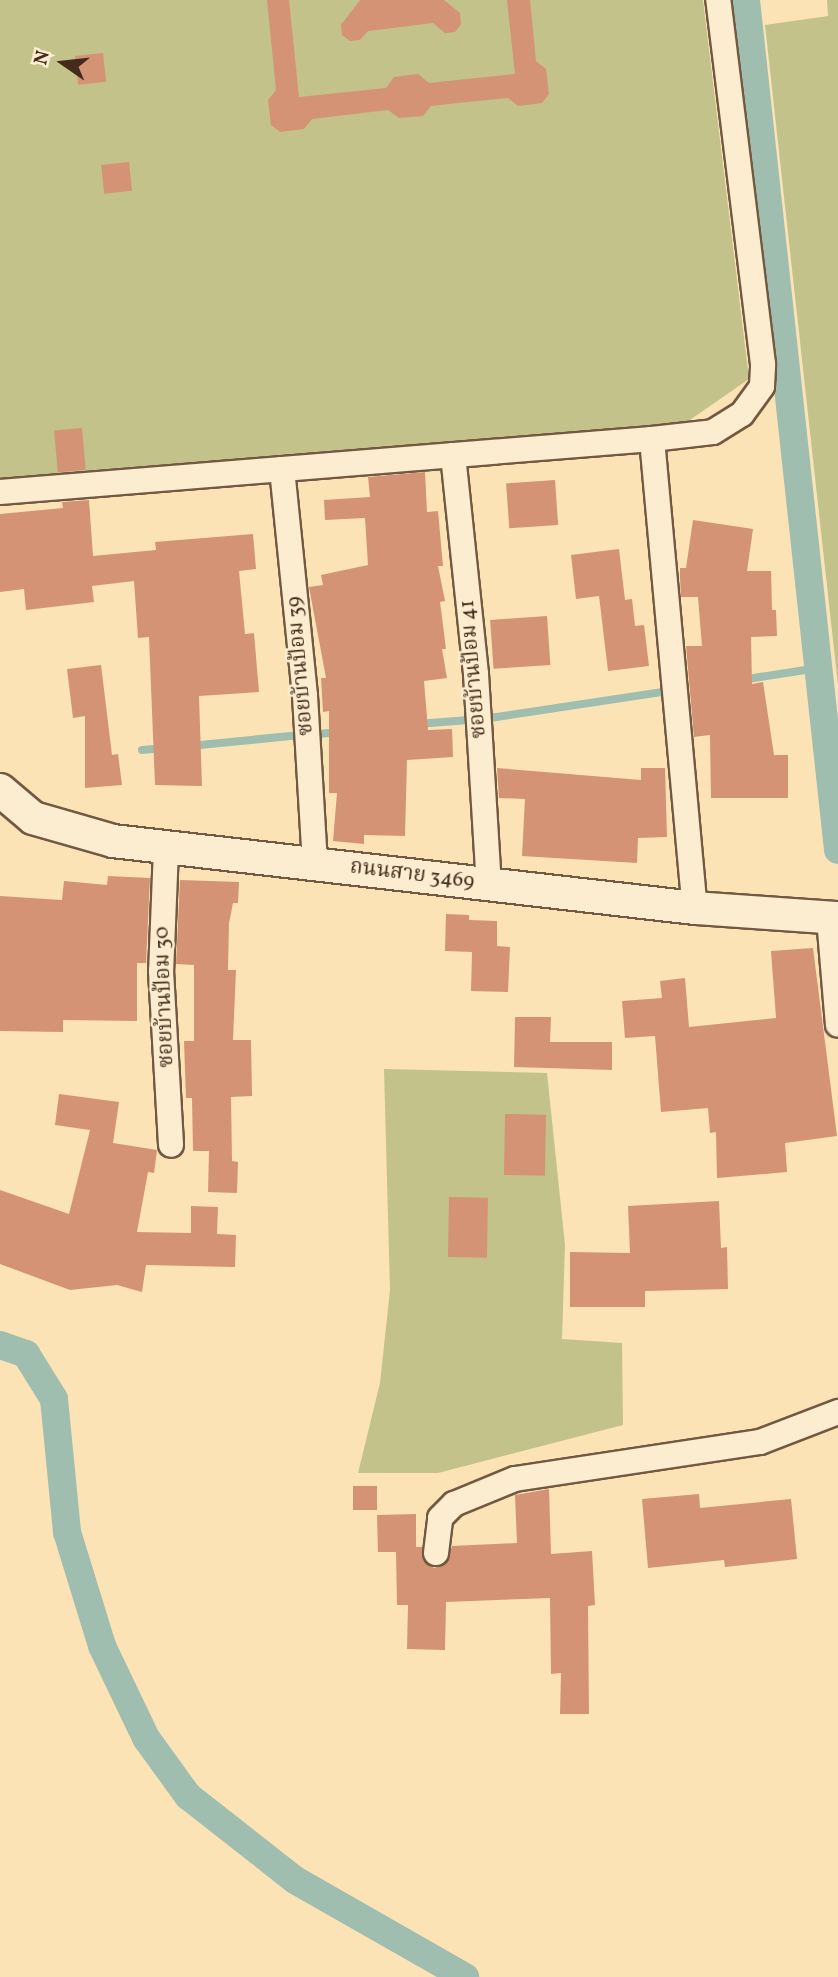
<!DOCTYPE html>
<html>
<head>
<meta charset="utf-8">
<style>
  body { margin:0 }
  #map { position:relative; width:838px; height:1977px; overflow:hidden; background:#fbe3b6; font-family:Vollkorn,"Noto Serif Thai",serif }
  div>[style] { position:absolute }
  .green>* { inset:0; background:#c3c28a }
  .stream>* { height:8px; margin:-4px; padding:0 4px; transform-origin:4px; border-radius:4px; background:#9fbeb0 }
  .canal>* { height:28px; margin:-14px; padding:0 14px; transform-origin:14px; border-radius:14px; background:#9fbeb0 }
  .building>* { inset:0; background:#d49374; transform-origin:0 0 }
  .roads { filter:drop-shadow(2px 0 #725942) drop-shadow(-2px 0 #725942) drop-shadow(0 2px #725942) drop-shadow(0 -2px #725942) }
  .minor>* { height:24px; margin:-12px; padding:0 12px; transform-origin:12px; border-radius:12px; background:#fcedd0 }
  .tertiary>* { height:32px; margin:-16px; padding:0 16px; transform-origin:16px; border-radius:16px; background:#fcedd0 }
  span { translate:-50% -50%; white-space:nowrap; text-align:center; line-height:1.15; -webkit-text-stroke:5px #fcedd0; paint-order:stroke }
  .street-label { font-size:21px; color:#442b1c }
  .north { position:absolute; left:28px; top:28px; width:70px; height:70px; -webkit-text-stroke:5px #fcedd0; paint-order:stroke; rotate:284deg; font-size:19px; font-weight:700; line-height:28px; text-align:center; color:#442b1c }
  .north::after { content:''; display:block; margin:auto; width:24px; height:32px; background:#442b1c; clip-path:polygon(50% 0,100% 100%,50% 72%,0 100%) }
</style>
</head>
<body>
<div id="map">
  <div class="green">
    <div style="clip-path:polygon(0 0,703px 0,749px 379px,684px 424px,0 482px)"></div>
    <div style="clip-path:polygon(827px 0,838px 0,838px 685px,765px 25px,828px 16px)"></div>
    <div style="clip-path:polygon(384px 1069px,547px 1073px,565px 1245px,562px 1339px,622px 1343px,623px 1425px,438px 1473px,358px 1473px,380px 1383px,390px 1290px)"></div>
  </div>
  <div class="stream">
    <div style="left:741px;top:680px;width:78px;rotate:-8.9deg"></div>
    <div style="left:490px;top:718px;width:180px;rotate:-8.6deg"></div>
    <div style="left:417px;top:724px;width:52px;rotate:-4.4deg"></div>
    <div style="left:317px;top:734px;width:21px;rotate:-5deg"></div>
    <div style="left:190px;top:746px;width:111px;rotate:-5.7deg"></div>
    <div style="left:142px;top:750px;width:21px;rotate:-5deg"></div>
  </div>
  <div class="canal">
    <div style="left:746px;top:0;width:855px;rotate:83.82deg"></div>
    <div style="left:0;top:1345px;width:28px;rotate:19deg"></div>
    <div style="left:26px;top:1354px;width:53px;rotate:58.1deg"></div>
    <div style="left:54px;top:1399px;width:134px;rotate:84.4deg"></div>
    <div style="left:67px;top:1532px;width:119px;rotate:72.9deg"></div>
    <div style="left:102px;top:1646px;width:102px;rotate:64.4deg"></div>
    <div style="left:146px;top:1738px;width:72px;rotate:54.1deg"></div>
    <div style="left:188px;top:1796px;width:136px;rotate:38.1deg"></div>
    <div style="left:295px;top:1880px;width:196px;rotate:29.7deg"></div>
  </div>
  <div class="building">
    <div style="clip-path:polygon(267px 0,289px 0,299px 97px,386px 88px,394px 77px,418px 74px,429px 83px,515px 74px,507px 0,530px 0,536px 61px,546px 69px,549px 94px,542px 103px,518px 106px,508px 98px,477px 101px,431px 106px,423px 116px,399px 118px,388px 110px,312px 119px,304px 129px,280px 132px,271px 125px,268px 100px,276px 90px)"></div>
    <div style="clip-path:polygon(360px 0,444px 0,460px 13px,461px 24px,455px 32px,445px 33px,433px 23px,368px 31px,360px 40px,350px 41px,342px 35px,341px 25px)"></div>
    <div style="left:103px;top:53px;width:29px;height:28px;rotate:84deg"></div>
    <div style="left:129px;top:162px;width:29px;height:28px;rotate:84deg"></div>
    <div style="left:82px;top:428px;width:42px;height:28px;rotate:85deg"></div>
    <div style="clip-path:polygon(425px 472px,427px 512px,438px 511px,443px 566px,438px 566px,445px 601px,440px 602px,446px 649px,442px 649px,447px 678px,424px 681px,428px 730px,452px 729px,453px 757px,407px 760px,405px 836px,364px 835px,364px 844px,333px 841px,337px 793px,329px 793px,329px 711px,323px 712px,321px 678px,326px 678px,309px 587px,323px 585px,321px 575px,368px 565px,365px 518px,325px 520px,324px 500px,370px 497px,368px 477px)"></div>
    <div style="left:555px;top:480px;width:45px;height:49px;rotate:86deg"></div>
    <div style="clip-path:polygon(89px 500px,93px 556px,156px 550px,155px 542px,253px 534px,256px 569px,239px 571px,245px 634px,254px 633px,259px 692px,199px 696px,202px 786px,155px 785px,149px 637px,138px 638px,134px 581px,92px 586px,94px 602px,26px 610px,24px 589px,0 592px,0 514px,63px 508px,62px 502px)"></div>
    <div style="clip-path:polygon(693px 520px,753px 529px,747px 571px,771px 571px,772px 610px,776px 610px,777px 636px,751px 637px,752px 684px,763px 682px,774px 755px,788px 755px,788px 798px,711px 798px,710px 735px,694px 737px,686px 646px,702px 646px,698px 597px,681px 597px,680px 578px,680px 568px,686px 568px)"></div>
    <div style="clip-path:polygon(619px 549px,625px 600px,632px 599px,635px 626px,644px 625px,649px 666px,608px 671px,599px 596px,576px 599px,571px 555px)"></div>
    <div style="left:547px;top:616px;width:49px;height:57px;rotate:86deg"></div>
    <div style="clip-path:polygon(101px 665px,112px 755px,118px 754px,122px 785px,85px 788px,85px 716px,73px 718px,67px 669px)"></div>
    <div style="clip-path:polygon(497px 768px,641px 780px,641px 768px,665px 768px,667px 837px,638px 838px,637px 863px,522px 856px,525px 799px,499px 798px)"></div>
    <div style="clip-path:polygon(108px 876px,150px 878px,146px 963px,137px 963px,137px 1021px,63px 1020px,63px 1032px,0 1031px,0 896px,62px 900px,64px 881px,107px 885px)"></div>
    <div style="clip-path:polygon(180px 880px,239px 882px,238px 903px,233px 903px,229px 923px,228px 970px,236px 970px,233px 1040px,251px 1040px,252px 1096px,231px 1097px,232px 1161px,238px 1162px,237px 1193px,208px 1192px,209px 1151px,193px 1151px,192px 1098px,186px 1098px,184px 1041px,194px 1041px,194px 965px,176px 964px)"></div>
    <div style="clip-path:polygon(446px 914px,469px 915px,469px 920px,497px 921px,497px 946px,510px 947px,508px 992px,471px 991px,472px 952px,445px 951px)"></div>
    <div style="clip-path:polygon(813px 948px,837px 1136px,785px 1143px,787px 1172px,717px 1178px,716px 1132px,710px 1133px,708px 1108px,661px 1112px,655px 1036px,625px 1038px,622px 1001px,662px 998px,660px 981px,685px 978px,689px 1027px,776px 1018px,771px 951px)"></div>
    <div style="clip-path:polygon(515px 1017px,551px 1017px,550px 1042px,612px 1042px,612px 1070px,514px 1067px)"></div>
    <div style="clip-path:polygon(59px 1094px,119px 1102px,113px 1143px,157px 1150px,154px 1173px,148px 1172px,137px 1232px,191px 1233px,191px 1206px,218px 1207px,217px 1234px,236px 1235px,235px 1267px,146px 1265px,142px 1292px,117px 1285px,70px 1290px,0 1264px,0 1190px,69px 1214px,90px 1130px,55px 1125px)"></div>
    <div style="left:505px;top:1114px;width:41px;height:61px;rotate:1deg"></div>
    <div style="left:449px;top:1197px;width:39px;height:60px;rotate:1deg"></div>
    <div style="clip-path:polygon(719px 1201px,721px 1248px,727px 1247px,728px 1289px,645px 1291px,645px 1307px,570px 1307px,570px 1252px,630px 1253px,628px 1206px)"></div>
    <div style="left:377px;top:1486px;width:24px;height:24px;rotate:90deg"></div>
    <div style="clip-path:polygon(549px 1489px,551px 1554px,592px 1551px,595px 1605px,588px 1606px,589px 1714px,560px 1714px,561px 1673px,551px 1674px,550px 1598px,446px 1602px,445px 1650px,407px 1649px,408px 1605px,397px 1605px,396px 1552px,378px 1552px,377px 1515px,416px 1514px,416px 1547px,422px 1547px,423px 1560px,434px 1568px,447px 1562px,452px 1546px,517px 1543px,515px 1495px)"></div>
    <div style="clip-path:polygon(699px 1494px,700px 1508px,791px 1499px,797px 1559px,725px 1567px,724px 1560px,648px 1568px,642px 1499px)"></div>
  </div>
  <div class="roads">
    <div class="minor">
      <div style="left:652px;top:439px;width:471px;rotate:84.8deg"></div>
      <div style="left:453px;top:455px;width:220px;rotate:84deg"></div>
      <div style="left:476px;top:674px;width:210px;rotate:86.5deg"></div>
      <div style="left:282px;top:469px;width:228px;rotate:84.2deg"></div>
      <div style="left:305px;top:696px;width:168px;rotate:86.6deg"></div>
      <div style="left:0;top:492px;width:654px;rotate:-4.65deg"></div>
      <div style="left:652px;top:439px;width:61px;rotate:-6.5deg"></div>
      <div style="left:713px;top:432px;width:34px;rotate:-32deg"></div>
      <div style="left:742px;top:414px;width:34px;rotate:-54deg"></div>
      <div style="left:762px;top:386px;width:22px;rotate:-87deg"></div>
      <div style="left:763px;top:364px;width:367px;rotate:-97deg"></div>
      <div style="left:166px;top:849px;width:122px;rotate:92.3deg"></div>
      <div style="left:161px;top:971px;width:174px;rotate:86.7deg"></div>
      <div style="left:829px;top:918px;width:107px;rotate:85.2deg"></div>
      <div style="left:436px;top:1553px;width:35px;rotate:-83deg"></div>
      <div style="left:440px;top:1518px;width:20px;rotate:-45deg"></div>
      <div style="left:454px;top:1504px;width:66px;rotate:-22.3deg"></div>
      <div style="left:515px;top:1479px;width:248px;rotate:-8.6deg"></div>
      <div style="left:760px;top:1442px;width:84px;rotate:-21deg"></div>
    </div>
    <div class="tertiary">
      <div style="left:0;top:790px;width:43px;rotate:40.3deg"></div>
      <div style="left:33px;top:818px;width:83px;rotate:16deg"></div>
      <div style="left:113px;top:841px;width:586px;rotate:6.57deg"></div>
      <div style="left:695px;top:908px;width:143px;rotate:4deg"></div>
    </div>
  </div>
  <div class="street-label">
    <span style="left:301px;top:666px;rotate:-95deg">ซอยบ้านป้อม 39</span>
    <span style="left:474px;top:669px;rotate:-95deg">ซอยบ้านป้อม 41</span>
    <span style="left:412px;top:875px;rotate:7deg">ถนนสาย 3469</span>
    <span style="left:165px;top:997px;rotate:-92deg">ซอยบ้านป้อม 30</span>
  </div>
  <div class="north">N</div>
</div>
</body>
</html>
